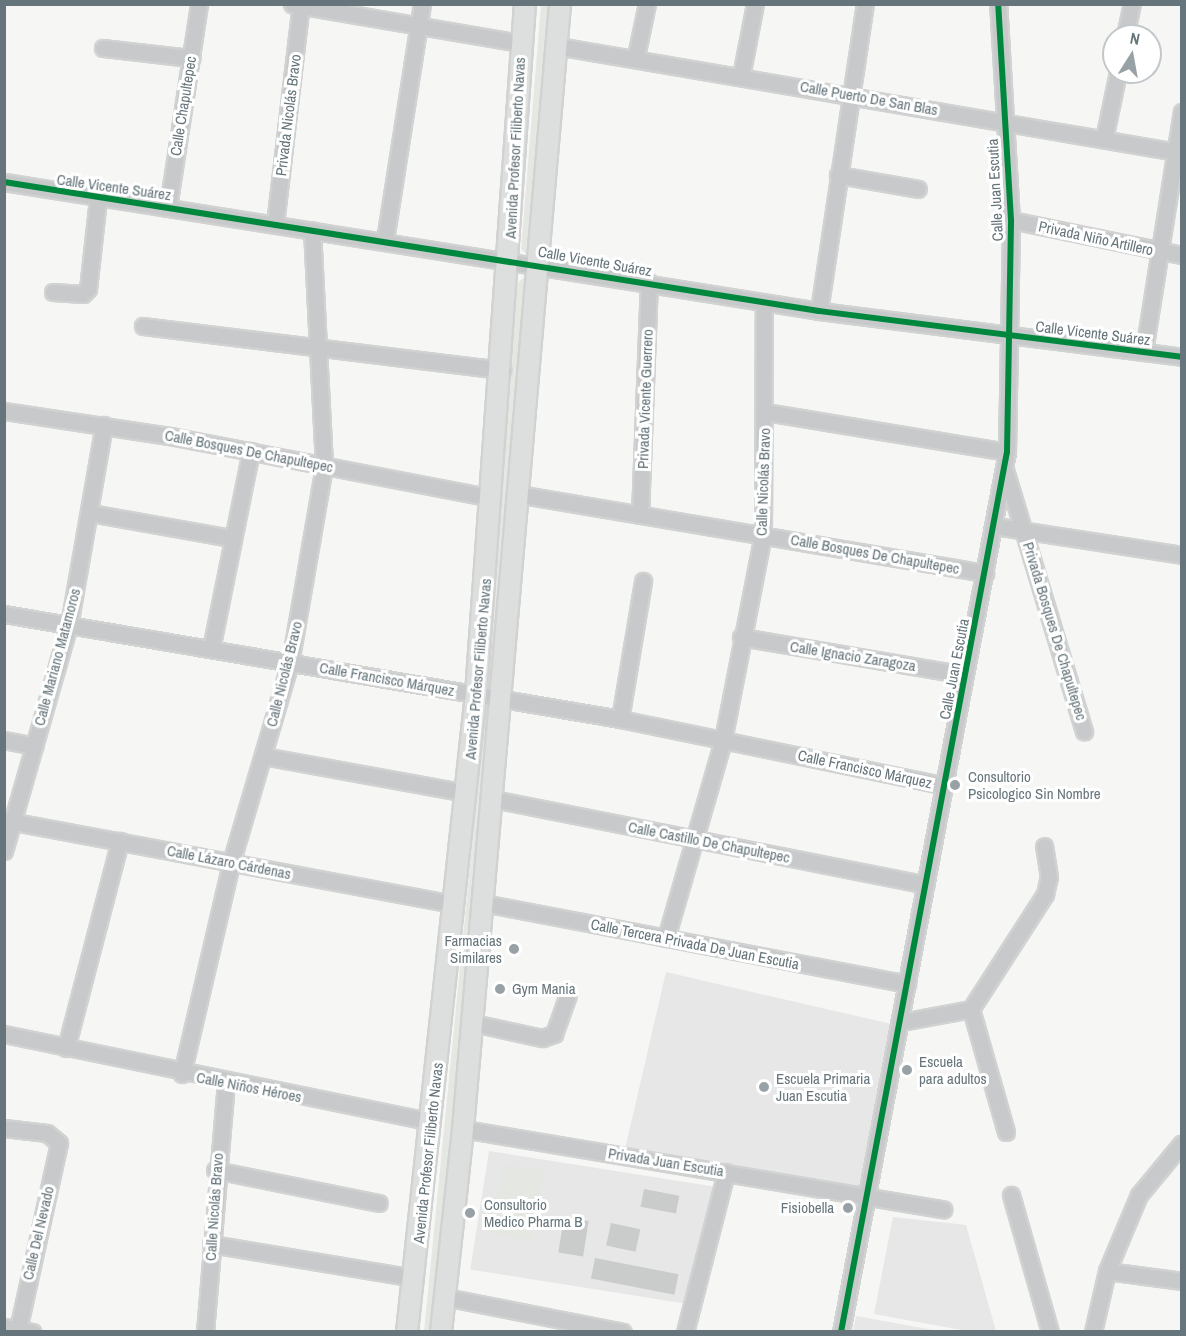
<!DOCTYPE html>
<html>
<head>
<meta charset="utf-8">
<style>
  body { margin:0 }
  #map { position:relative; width:1186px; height:1336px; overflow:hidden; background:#f6f6f5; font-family:"Archivo Narrow",sans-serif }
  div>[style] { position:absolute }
  .built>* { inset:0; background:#e6e7e6; transform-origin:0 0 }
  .green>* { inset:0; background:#e5e7e3; transform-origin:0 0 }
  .building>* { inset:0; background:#cacccc; transform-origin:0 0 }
  .roads { filter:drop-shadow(2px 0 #d1d2d2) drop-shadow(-2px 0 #d1d2d2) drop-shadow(0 2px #d1d2d2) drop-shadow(0 -2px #d1d2d2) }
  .minor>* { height:15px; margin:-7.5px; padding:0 7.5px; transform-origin:7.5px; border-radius:7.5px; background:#c7c9ca }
  .major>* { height:20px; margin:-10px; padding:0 10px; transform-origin:10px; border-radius:10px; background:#dddede }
  .cycleway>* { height:6px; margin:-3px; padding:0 3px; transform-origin:3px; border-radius:3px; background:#00873e }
  .dots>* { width:16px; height:16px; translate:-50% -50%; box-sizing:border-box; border:3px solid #fff; border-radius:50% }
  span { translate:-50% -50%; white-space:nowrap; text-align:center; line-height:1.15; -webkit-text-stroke:6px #fff; paint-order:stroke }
  .street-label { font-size:15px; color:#66757b }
  .poi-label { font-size:15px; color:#66757b }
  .left { translate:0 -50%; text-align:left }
  .right { translate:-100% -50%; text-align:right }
  .frame { position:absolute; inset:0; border:6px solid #66757b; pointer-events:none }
  .north { position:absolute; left:1102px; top:24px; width:60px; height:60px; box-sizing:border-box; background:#fff; border:2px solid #c2c8ca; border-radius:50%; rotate:11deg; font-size:16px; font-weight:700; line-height:24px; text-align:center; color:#66757b }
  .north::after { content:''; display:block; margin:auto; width:21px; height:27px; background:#98a2a6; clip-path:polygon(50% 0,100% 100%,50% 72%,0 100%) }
</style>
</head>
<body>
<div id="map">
  <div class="built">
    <div style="left:666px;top:972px;width:237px;height:181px;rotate:13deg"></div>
    <div style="left:489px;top:1151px;width:235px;height:120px;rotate:9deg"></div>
    <div style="clip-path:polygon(893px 1217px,966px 1225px,996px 1331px,967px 1331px,874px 1314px)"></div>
    <div style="clip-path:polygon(856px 1316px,939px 1331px,853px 1331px)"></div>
  </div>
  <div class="green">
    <div style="clip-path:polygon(541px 5px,555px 5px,530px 257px,521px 249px)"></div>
    <div style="clip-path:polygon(525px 276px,530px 278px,496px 689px,486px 691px,517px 284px)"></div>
    <div style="clip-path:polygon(486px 704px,490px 705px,437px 1331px,424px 1332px)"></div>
    <div style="left:503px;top:1164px;width:41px;height:70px;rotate:10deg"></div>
  </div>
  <div class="building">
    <div style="left:644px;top:1189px;width:36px;height:18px;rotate:11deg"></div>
    <div style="left:564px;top:1217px;width:25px;height:36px;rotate:9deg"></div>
    <div style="left:611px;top:1223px;width:30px;height:23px;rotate:12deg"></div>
    <div style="left:595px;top:1258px;width:85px;height:21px;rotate:11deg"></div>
  </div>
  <div class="roads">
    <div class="minor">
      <div style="left:292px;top:4px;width:232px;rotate:9.7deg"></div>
      <div style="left:1125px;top:36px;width:33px;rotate:-78deg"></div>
      <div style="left:557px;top:46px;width:634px;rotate:9.71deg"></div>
      <div style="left:103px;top:48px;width:89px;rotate:6.5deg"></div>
      <div style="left:636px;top:56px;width:53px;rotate:-78.1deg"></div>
      <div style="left:741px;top:76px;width:73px;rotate:-79deg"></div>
      <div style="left:1104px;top:139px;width:68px;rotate:-78.2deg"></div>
      <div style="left:838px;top:175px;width:81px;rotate:9.9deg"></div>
      <div style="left:4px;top:182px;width:825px;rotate:8.99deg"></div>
      <div style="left:819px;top:311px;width:366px;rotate:7.2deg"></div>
      <div style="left:168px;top:207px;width:205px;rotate:-81.3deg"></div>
      <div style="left:1011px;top:220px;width:175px;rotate:11.6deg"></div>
      <div style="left:275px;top:224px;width:222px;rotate:-83.3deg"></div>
      <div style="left:385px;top:240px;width:239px;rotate:-81.1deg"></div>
      <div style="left:53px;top:292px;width:30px;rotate:4deg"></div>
      <div style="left:83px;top:294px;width:7px;rotate:-45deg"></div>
      <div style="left:88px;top:289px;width:92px;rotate:-83.7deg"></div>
      <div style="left:819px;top:311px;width:310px;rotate:-81.5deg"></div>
      <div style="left:143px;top:326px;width:362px;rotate:7deg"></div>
      <div style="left:1144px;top:351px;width:242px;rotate:-81deg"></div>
      <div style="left:4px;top:411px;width:168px;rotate:8.6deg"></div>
      <div style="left:170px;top:436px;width:328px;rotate:10.9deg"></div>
      <div style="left:766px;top:412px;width:244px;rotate:9.4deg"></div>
      <div style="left:1006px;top:473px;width:270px;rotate:73.2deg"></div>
      <div style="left:517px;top:494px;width:475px;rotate:9.6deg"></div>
      <div style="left:90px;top:513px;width:142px;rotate:10.1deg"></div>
      <div style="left:640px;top:515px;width:233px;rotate:-87.8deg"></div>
      <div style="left:995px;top:526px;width:189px;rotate:8.8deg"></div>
      <div style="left:4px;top:614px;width:625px;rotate:9.67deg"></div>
      <div style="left:620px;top:719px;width:332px;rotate:11.6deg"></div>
      <div style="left:741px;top:637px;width:227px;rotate:9.6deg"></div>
      <div style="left:211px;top:649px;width:202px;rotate:-78.6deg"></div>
      <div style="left:620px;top:719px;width:140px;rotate:-80.5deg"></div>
      <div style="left:4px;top:740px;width:31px;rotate:11deg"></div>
      <div style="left:263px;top:756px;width:207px;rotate:10.3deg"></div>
      <div style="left:493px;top:799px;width:441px;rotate:11.2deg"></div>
      <div style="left:4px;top:820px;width:457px;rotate:10.6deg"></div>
      <div style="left:4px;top:851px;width:235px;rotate:-74deg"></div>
      <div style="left:69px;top:625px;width:203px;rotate:-80.1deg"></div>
      <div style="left:483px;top:903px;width:432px;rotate:10.8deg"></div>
      <div style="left:666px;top:938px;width:206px;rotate:-73.9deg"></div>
      <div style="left:723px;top:740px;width:209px;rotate:-79deg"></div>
      <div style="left:763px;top:535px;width:232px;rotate:-89.8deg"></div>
      <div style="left:971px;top:1009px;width:128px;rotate:74.1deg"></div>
      <div style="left:901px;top:1022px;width:71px;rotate:-10.5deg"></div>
      <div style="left:971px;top:1009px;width:137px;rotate:-57.2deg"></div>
      <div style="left:1045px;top:894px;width:17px;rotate:-77deg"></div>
      <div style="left:1049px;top:877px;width:31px;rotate:-99deg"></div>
      <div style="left:473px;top:1023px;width:71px;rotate:12.3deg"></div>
      <div style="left:542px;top:1038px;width:13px;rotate:-18deg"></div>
      <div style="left:554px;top:1034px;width:41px;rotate:-70.3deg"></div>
      <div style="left:4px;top:1034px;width:437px;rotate:11.6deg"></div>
      <div style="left:66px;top:1048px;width:214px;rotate:-75.4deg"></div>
      <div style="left:182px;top:1074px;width:217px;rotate:-76.9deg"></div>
      <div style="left:231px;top:863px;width:209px;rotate:-73.6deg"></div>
      <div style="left:290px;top:663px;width:200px;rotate:-80.2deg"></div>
      <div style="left:324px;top:466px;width:236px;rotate:-92.9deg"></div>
      <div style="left:4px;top:1128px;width:43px;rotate:6.6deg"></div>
      <div style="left:47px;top:1133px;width:16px;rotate:40deg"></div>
      <div style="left:59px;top:1143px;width:190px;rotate:102.4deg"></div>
      <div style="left:463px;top:1129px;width:487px;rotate:9.5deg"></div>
      <div style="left:215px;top:1170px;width:167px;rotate:11.4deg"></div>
      <div style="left:1011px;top:1195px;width:142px;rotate:74.1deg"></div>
      <div style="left:211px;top:1244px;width:207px;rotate:9.5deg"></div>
      <div style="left:1107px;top:1271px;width:76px;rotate:7.6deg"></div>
      <div style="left:445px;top:1297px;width:181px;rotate:11.1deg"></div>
      <div style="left:4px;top:1327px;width:29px;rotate:10deg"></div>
      <div style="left:205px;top:1332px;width:251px;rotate:-85.2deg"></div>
      <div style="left:685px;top:1332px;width:165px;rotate:-75.6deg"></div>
      <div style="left:841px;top:1332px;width:896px;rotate:-79.32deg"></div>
      <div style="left:1007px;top:452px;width:232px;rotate:-89deg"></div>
      <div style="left:1011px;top:220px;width:216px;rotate:-93.4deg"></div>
      <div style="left:1093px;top:1332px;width:63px;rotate:-77.1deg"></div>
      <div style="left:1107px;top:1271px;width:82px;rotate:-67.2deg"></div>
      <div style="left:1139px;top:1195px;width:67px;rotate:-50.4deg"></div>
    </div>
    <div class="major">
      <div style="left:407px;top:1332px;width:642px;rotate:-83.83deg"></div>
      <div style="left:476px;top:694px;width:692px;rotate:-85.94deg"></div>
      <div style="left:441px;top:1332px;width:204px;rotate:-83.8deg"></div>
      <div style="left:463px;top:1129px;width:1129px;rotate:-85.07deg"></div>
    </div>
  </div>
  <div class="cycleway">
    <div style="left:4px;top:182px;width:825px;rotate:8.99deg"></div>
    <div style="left:819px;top:311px;width:366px;rotate:7.2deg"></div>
    <div style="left:841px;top:1332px;width:896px;rotate:-79.32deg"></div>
    <div style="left:1007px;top:452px;width:232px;rotate:-89deg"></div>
    <div style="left:1011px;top:220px;width:216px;rotate:-93.4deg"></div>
  </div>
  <div class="dots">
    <div style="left:955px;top:785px;background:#98a2a6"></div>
    <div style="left:514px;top:949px;background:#98a2a6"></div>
    <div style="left:500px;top:989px;background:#98a2a6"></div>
    <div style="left:907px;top:1070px;background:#98a2a6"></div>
    <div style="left:764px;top:1087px;background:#98a2a6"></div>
    <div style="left:848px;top:1208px;background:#98a2a6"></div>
    <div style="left:470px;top:1213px;background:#98a2a6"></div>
  </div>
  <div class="street-label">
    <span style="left:869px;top:98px;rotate:10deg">Calle Puerto De San Blas</span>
    <span style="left:183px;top:106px;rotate:-81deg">Calle Chapultepec</span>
    <span style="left:288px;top:115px;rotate:-83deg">Privada Nicolás Bravo</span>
    <span style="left:515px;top:148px;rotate:-87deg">Avenida Profesor Filiberto Navas</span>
    <span style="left:114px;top:187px;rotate:8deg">Calle Vicente Suárez</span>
    <span style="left:995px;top:190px;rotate:-93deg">Calle Juan Escutia</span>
    <span style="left:1096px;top:238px;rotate:12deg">Privada Niño Artillero</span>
    <span style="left:595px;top:261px;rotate:10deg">Calle Vicente Suárez</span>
    <span style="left:1093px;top:333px;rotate:7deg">Calle Vicente Suárez</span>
    <span style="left:645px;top:399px;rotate:-88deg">Privada Vicente Guerrero</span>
    <span style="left:249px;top:451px;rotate:11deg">Calle Bosques De Chapultepec</span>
    <span style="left:763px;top:482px;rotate:-88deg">Calle Nicolás Bravo</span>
    <span style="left:875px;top:554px;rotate:10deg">Calle Bosques De Chapultepec</span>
    <span style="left:1055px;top:631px;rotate:73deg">Privada Bosques De Chapultepec</span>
    <span style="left:853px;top:656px;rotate:9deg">Calle Ignacio Zaragoza</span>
    <span style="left:57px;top:657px;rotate:-75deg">Calle Mariano Matamoros</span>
    <span style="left:478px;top:669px;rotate:-85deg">Avenida Profesor Filiberto Navas</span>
    <span style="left:954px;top:669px;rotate:-79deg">Calle Juan Escutia</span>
    <span style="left:284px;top:674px;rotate:-76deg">Calle Nicolás Bravo</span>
    <span style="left:387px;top:679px;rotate:10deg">Calle Francisco Márquez</span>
    <span style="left:865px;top:769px;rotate:12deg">Calle Francisco Márquez</span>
    <span style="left:709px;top:842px;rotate:11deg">Calle Castillo De Chapultepec</span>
    <span style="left:229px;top:862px;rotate:11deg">Calle Lázaro Cárdenas</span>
    <span style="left:695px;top:944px;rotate:11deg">Calle Tercera Privada De Juan Escutia</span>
    <span style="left:249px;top:1087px;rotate:11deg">Calle Niños Héroes</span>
    <span style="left:428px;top:1153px;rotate:-84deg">Avenida Profesor Filiberto Navas</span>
    <span style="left:666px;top:1162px;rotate:9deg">Privada Juan Escutia</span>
    <span style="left:214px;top:1207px;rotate:-86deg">Calle Nicolás Bravo</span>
    <span style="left:38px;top:1233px;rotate:-77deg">Calle Del Nevado</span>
  </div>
  <div class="poi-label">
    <span class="left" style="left:968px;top:785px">Consultorio<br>Psicologico Sin Nombre</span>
    <span class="right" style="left:502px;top:949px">Farmacias<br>Similares</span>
    <span class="left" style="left:512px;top:989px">Gym Mania</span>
    <span class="left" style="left:919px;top:1070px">Escuela<br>para adultos</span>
    <span class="left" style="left:776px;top:1087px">Escuela Primaria<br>Juan Escutia</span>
    <span class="left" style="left:484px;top:1213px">Consultorio<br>Medico Pharma B</span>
    <span class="right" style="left:834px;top:1208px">Fisiobella</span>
  </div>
  <div class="frame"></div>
  <div class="north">N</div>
</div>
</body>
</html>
